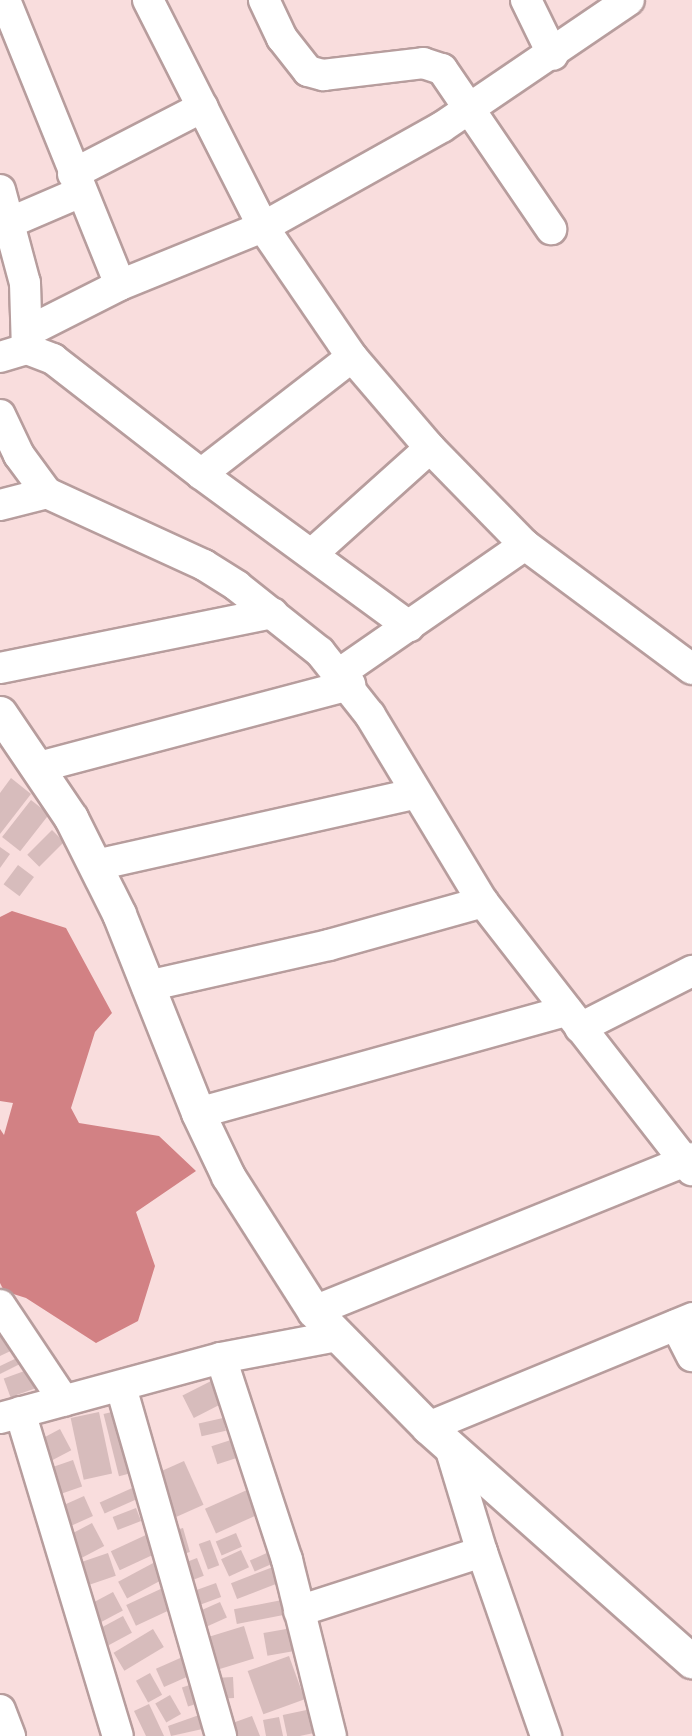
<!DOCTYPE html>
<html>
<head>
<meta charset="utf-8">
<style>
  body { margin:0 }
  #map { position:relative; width:692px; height:1736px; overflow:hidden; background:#f9dddd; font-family:"Nunito Sans",sans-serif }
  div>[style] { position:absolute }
  .water>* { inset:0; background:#d28184 }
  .building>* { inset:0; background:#d7bcbc; transform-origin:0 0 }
  .roads { filter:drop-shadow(2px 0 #b79d9d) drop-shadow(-2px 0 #b79d9d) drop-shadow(0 2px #b79d9d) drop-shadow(0 -2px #b79d9d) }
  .minor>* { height:30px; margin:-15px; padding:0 15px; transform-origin:15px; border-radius:15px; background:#fff }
  .tertiary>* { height:33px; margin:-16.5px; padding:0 16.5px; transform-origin:16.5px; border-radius:16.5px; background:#fff }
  span { translate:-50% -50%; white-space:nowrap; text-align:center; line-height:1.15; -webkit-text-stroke:5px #feeded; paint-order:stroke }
</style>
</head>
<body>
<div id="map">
  <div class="water">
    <div style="clip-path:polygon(12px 911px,66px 928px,112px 1013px,95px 1032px,71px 1108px,79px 1123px,159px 1136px,196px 1171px,136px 1212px,155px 1266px,138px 1321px,96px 1343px,26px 1298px,4px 1291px,0 1283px,0 1129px,4px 1135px,13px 1103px,0 1101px,0 917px)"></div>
  </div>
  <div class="building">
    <div style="clip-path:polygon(11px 778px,31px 794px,0 834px,0 793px)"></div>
    <div style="left:31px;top:800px;width:23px;height:47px;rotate:38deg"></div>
    <div style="left:52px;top:830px;width:17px;height:35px;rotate:45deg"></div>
    <div style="clip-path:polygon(0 847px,10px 854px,0 868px)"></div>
    <div style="left:18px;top:865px;width:20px;height:24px;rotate:37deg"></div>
    <div style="clip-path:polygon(0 1328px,19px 1347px,0 1356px)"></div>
    <div style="clip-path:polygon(21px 1356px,24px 1362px,0 1374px,0 1366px)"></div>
    <div style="left:30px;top:1369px;width:20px;height:28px;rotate:70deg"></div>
    <div style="left:219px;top:1377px;width:25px;height:41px;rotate:63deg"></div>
    <div style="left:120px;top:1410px;width:64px;height:17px;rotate:76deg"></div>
    <div style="left:99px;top:1412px;width:63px;height:29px;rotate:78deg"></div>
    <div style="left:223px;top:1418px;width:13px;height:25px;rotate:77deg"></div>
    <div style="left:60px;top:1429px;width:24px;height:27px;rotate:62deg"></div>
    <div style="left:240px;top:1437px;width:19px;height:30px;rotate:72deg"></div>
    <div style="left:73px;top:1460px;width:28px;height:32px;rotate:71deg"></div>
    <div style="left:184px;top:1461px;width:48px;height:38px;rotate:66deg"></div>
    <div style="left:139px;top:1485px;width:12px;height:43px;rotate:66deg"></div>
    <div style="left:247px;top:1490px;width:27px;height:46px;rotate:66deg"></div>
    <div style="left:84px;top:1496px;width:22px;height:30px;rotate:66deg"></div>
    <div style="left:136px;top:1508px;width:14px;height:25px;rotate:69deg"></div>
    <div style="left:92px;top:1523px;width:26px;height:30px;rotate:62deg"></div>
    <div style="left:183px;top:1528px;width:25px;height:16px;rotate:74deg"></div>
    <div style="left:236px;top:1533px;width:15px;height:22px;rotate:67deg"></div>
    <div style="left:148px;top:1534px;width:21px;height:41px;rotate:65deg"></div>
    <div style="left:210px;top:1540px;width:27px;height:12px;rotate:70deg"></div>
    <div style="left:241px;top:1550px;width:19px;height:22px;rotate:65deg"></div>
    <div style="left:269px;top:1552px;width:12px;height:21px;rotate:66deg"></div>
    <div style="left:108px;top:1553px;width:24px;height:38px;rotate:71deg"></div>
    <div style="left:197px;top:1558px;width:19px;height:21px;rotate:69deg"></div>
    <div style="left:157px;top:1561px;width:19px;height:44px;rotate:62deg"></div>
    <div style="left:273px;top:1567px;width:17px;height:45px;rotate:69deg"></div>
    <div style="left:216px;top:1583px;width:15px;height:31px;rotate:70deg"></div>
    <div style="left:167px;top:1586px;width:23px;height:45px;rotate:65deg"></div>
    <div style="left:113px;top:1592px;width:21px;height:25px;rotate:62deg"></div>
    <div style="left:287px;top:1599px;width:15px;height:54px;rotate:79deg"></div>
    <div style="left:220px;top:1602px;width:17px;height:31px;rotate:66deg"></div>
    <div style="left:123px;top:1616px;width:19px;height:28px;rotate:62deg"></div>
    <div style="left:244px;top:1626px;width:34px;height:45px;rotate:73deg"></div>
    <div style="left:292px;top:1628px;width:23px;height:29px;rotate:80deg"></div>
    <div style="left:153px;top:1629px;width:21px;height:46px;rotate:59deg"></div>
    <div style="left:187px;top:1655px;width:20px;height:34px;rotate:66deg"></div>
    <div style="left:289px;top:1656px;width:46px;height:44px;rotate:70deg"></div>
    <div style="left:150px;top:1673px;width:25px;height:16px;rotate:61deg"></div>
    <div style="left:233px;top:1677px;width:21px;height:19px;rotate:87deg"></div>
    <div style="left:199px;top:1682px;width:20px;height:18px;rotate:72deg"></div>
    <div style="left:170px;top:1695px;width:22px;height:17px;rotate:60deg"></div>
    <div style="clip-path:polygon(149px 1704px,164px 1736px,146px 1736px,134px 1711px)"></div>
    <div style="left:316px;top:1708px;width:24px;height:34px;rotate:78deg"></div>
    <div style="clip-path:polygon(202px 1714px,207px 1728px,171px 1736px,168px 1726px)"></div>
    <div style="clip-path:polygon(252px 1716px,260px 1736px,228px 1736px,224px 1726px)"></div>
    <div style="clip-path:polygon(279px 1717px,283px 1736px,266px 1736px,263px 1720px)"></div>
  </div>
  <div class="roads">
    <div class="minor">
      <div style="left:5px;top:0;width:307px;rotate:68deg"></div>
      <div style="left:148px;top:0;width:254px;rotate:63.1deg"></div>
      <div style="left:263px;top:227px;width:158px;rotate:55.6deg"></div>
      <div style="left:352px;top:357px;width:120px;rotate:49.4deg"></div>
      <div style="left:430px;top:448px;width:136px;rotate:45.6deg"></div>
      <div style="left:525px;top:545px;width:208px;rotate:36.6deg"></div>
      <div style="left:264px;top:0;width:42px;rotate:64.7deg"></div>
      <div style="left:282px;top:38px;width:42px;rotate:51.8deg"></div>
      <div style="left:308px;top:71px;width:16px;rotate:15deg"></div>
      <div style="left:323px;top:75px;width:101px;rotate:-6.8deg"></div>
      <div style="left:423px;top:63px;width:20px;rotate:18deg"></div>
      <div style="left:442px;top:69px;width:194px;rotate:55.7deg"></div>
      <div style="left:526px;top:0;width:61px;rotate:63.9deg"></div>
      <div style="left:73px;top:174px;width:146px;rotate:-27.3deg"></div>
      <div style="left:0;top:190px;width:96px;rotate:75deg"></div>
      <div style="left:25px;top:283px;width:66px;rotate:88.3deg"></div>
      <div style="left:11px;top:222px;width:76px;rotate:-23.2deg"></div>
      <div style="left:27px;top:332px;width:104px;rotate:-26.8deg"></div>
      <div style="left:120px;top:285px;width:154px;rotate:-22.1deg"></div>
      <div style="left:263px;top:227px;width:205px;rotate:-29.2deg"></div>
      <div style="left:442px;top:127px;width:226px;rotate:-34.2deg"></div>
      <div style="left:0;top:357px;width:28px;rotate:-17deg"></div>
      <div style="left:27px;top:349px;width:28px;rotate:21deg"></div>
      <div style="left:53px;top:359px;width:187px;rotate:37.8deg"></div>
      <div style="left:201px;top:474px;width:258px;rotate:36.2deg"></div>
      <div style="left:0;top:415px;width:44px;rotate:64.6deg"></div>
      <div style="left:19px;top:455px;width:47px;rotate:53.6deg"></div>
      <div style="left:47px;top:493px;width:173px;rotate:24.6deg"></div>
      <div style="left:204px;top:565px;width:39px;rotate:32deg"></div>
      <div style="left:237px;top:586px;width:106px;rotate:38.5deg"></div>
      <div style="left:320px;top:652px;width:80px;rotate:51.6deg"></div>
      <div style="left:370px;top:715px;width:218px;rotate:58.9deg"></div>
      <div style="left:483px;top:902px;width:340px;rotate:52.1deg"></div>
      <div style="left:201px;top:474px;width:191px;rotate:-37.8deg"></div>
      <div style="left:0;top:505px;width:49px;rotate:-14.3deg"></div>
      <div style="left:313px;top:553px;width:157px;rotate:-41.9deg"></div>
      <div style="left:0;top:668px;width:278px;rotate:-11.4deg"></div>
      <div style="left:340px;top:673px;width:225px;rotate:-34.7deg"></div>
      <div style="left:39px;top:767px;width:322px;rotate:-14.8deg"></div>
      <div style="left:96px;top:865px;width:326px;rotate:-12.6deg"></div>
      <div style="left:147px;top:986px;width:187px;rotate:-12.7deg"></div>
      <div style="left:329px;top:945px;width:160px;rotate:-15.6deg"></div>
      <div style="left:580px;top:1028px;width:126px;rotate:-27deg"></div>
      <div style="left:198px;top:1113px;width:383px;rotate:-15.5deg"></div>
      <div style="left:0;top:1305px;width:115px;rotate:56.3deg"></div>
      <div style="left:314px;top:1311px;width:408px;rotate:-22deg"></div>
      <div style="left:676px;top:1325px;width:35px;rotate:63deg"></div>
      <div style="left:221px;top:1358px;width:213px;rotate:71.9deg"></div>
      <div style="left:287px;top:1560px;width:181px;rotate:76deg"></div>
      <div style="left:121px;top:1387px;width:363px;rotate:74deg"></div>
      <div style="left:20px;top:1412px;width:338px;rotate:73.2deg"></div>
      <div style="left:0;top:1418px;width:229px;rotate:-15.2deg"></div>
      <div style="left:221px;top:1358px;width:118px;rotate:-10.7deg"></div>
      <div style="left:428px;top:1427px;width:286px;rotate:-22.4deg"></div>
      <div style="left:450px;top:1447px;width:110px;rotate:73.1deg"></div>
      <div style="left:482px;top:1552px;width:195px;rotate:70.8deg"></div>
      <div style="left:299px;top:1611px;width:192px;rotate:-17.9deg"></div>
      <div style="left:0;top:1710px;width:28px;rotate:69deg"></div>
    </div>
    <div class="tertiary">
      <div style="left:0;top:713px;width:127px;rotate:55.9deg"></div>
      <div style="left:71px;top:818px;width:107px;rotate:63.4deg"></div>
      <div style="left:119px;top:914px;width:214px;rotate:68.3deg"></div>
      <div style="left:198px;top:1113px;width:70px;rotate:64.5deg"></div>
      <div style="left:228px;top:1176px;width:160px;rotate:57.5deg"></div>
      <div style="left:314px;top:1311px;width:163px;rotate:45.5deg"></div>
      <div style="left:428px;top:1427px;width:353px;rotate:41.6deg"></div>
    </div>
  </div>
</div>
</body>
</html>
